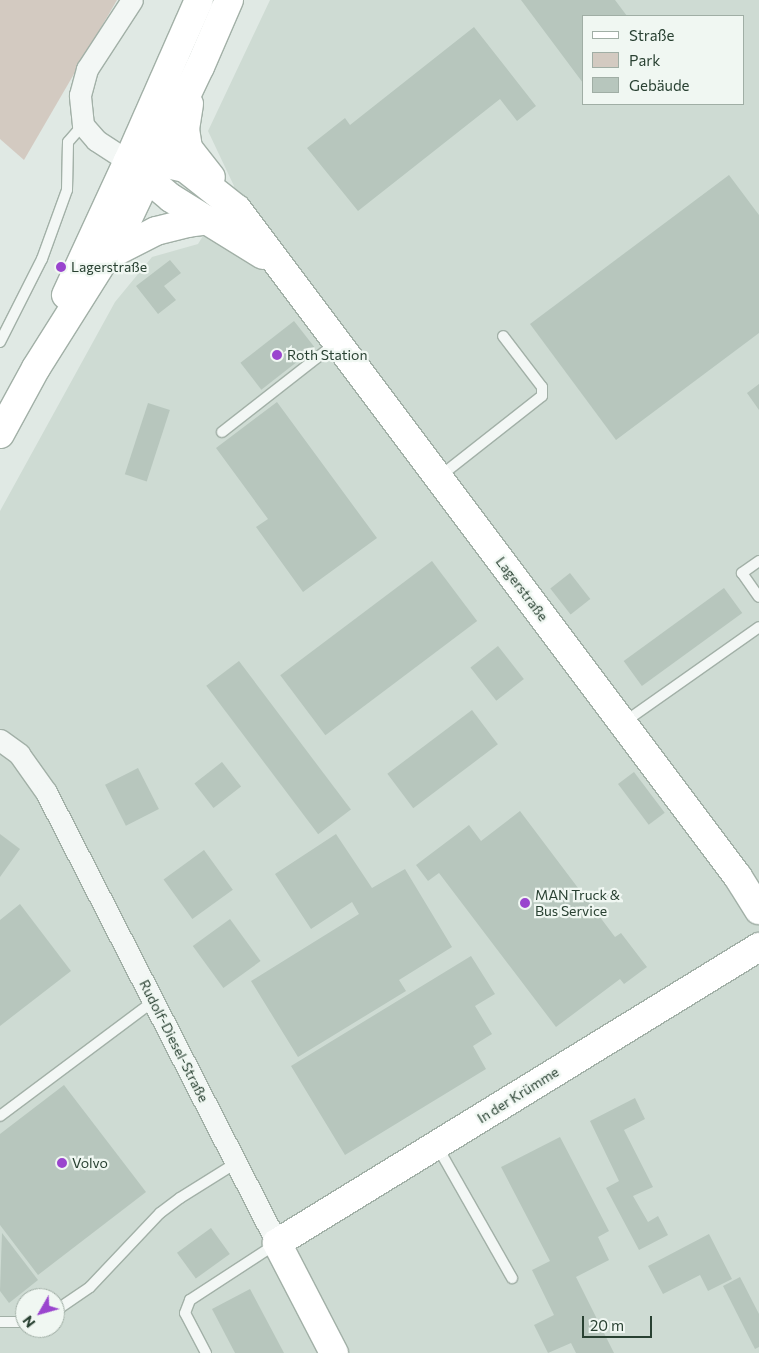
<!DOCTYPE html>
<html>
<head>
<meta charset="utf-8">
<style>
  body { margin:0 }
  #map { position:relative; width:759px; height:1353px; overflow:hidden; background:#e0e9e4; font-family:Commissioner,sans-serif }
  div>[style] { position:absolute }
  .built>* { inset:0; background:#cedbd3 }
  .green>* { inset:0; background:#d3cac1 }
  .building>* { inset:0; background:#b7c6bd; transform-origin:0 0 }
  .roads { filter:drop-shadow(1px 0 #a2b0a7) drop-shadow(-1px 0 #a2b0a7) drop-shadow(0 1px #a2b0a7) drop-shadow(0 -1px #a2b0a7) }
  .lane>* { height:10px; margin:-5px; padding:0 5px; transform-origin:5px; border-radius:5px; background:#f3f7f5 }
  .street>* { height:21px; margin:-10.5px; padding:0 10.5px; transform-origin:10.5px; border-radius:10.5px; background:#f3f7f5 }
  .secondary>* { height:28px; margin:-14px; padding:0 14px; transform-origin:14px; border-radius:14px; background:#fff }
  .dots>* { width:14px; height:14px; translate:-50% -50%; box-sizing:border-box; border:2px solid #f0f7f2; border-radius:50% }
  span { translate:-50% -50%; white-space:nowrap; text-align:center; line-height:1.15; -webkit-text-stroke:4.5px #f0f7f2; paint-order:stroke }
  .poi-label { font-size:14px; color:#294132 }
  .left { translate:0 -50%; text-align:left }
  .street-label { font-size:14px; color:#294132 }
  .legend { position:absolute; left:582px; top:15px; width:162px; height:90px; box-sizing:border-box; background:#f0f7f2; border:1px solid #a0aea5; margin:0; padding:6px 9px; list-style:none; font-size:15px; color:#294132 }
  .legend li { display:flex; align-items:center; gap:10px; height:25px }
  .legend b { width:25px; border:1px solid #a0aea5 }
  .north { position:absolute; left:15px; top:1288px; width:50px; height:50px; box-sizing:border-box; background:#f0f7f2; border:1px solid #a0aea5; border-radius:50%; rotate:232deg; font-size:14px; font-weight:700; line-height:20px; text-align:center; color:#294132 }
  .north::after { content:''; display:block; margin:auto; width:18px; height:22px; background:#9a45ce; clip-path:polygon(50% 0,100% 100%,50% 72%,0 100%) }
  .scale { position:absolute; left:582px; top:1316px; width:70px; height:22px; box-sizing:border-box; border:2px solid #294132; border-top:0; padding-left:6px; font-size:15px; line-height:18px; white-space:nowrap; color:#294132; -webkit-text-stroke:4px #f0f7f2; paint-order:stroke }
</style>
</head>
<body>
<div id="map">
  <div class="built">
    <div style="clip-path:polygon(evenodd,270px 0,759px 0,759px 1353px,0 1353px,0 511px,115px 302px,152px 257px,198px 244px,234px 186px,208px 131px,270px 0,583px 16px,743px 16px,743px 104px,583px 104px,583px 16px,270px 0,25px 1298px,55px 1298px,55px 1328px,25px 1328px,25px 1298px)"></div>
  </div>
  <div class="green">
    <div style="clip-path:polygon(0 0,117px 0,24px 160px,0 139px)"></div>
  </div>
  <div class="building">
    <div style="clip-path:polygon(521px 0,615px 0,627px 16px,583px 16px,583px 83px)"></div>
    <div style="clip-path:polygon(474px 27px,536px 106px,517px 121px,500px 99px,358px 211px,307px 148px,345px 118px,350px 125px)"></div>
    <div style="clip-path:polygon(729px 175px,759px 215px,759px 333px,616px 440px,530px 324px)"></div>
    <div style="clip-path:polygon(170px 260px,181px 273px,164px 286px,176px 300px,158px 314px,136px 286px)"></div>
    <div style="left:294px;top:321px;width:34px;height:68px;rotate:52deg"></div>
    <div style="clip-path:polygon(759px 384px,759px 410px,747px 393px)"></div>
    <div style="clip-path:polygon(277px 402px,377px 538px,303px 592px,256px 527px,268px 519px,216px 448px)"></div>
    <div style="left:148px;top:403px;width:23px;height:75px;rotate:18deg"></div>
    <div style="left:432px;top:561px;width:75px;height:190px;rotate:53deg"></div>
    <div style="left:570px;top:573px;width:33px;height:25px;rotate:52deg"></div>
    <div style="left:724px;top:588px;width:31px;height:124px;rotate:54deg"></div>
    <div style="left:498px;top:646px;width:42px;height:35px;rotate:52deg"></div>
    <div style="left:239px;top:661px;width:186px;height:41px;rotate:53deg"></div>
    <div style="left:472px;top:710px;width:43px;height:106px;rotate:53deg"></div>
    <div style="left:222px;top:762px;width:31px;height:35px;rotate:52deg"></div>
    <div style="left:138px;top:768px;width:46px;height:37px;rotate:63deg"></div>
    <div style="left:634px;top:772px;width:51px;height:20px;rotate:53deg"></div>
    <div style="clip-path:polygon(520px 811px,615px 937px,621px 933px,647px 967px,624px 984px,620px 979px,556px 1027px,439px 873px,428px 881px,416px 865px,469px 825px,481px 841px)"></div>
    <div style="clip-path:polygon(0 834px,20px 849px,0 877px)"></div>
    <div style="clip-path:polygon(336px 834px,372px 888px,405px 869px,452px 947px,399px 980px,406px 991px,298px 1057px,251px 981px,359px 914px,352px 902px,311px 929px,275px 874px)"></div>
    <div style="left:204px;top:850px;width:49px;height:50px;rotate:54deg"></div>
    <div style="clip-path:polygon(20px 904px,71px 971px,0 1026px,0 920px)"></div>
    <div style="left:230px;top:919px;width:52px;height:46px;rotate:54deg"></div>
    <div style="clip-path:polygon(471px 956px,495px 994px,475px 1006px,492px 1034px,473px 1046px,486px 1069px,345px 1155px,291px 1066px)"></div>
    <div style="clip-path:polygon(64px 1085px,146px 1192px,38px 1275px,0 1225px,0 1134px)"></div>
    <div style="clip-path:polygon(635px 1098px,645px 1119px,624px 1130px,653px 1187px,633px 1196px,648px 1222px,658px 1216px,668px 1235px,639px 1250px,606px 1188px,619px 1181px,590px 1121px)"></div>
    <div style="clip-path:polygon(560px 1137px,609px 1231px,598px 1237px,609px 1260px,576px 1277px,614px 1353px,576px 1353px,571px 1343px,548px 1353px,534px 1325px,554px 1315px,532px 1270px,550px 1261px,501px 1167px)"></div>
    <div style="left:211px;top:1228px;width:32px;height:42px;rotate:54deg"></div>
    <div style="clip-path:polygon(2px 1233px,38px 1280px,9px 1303px,0 1291px)"></div>
    <div style="clip-path:polygon(709px 1234px,732px 1279px,708px 1291px,700px 1275px,663px 1294px,648px 1266px)"></div>
    <div style="clip-path:polygon(740px 1277px,759px 1314px,759px 1347px,755px 1349px,723px 1286px)"></div>
    <div style="clip-path:polygon(250px 1289px,284px 1353px,235px 1353px,212px 1309px)"></div>
  </div>
  <div class="roads">
    <div class="lane">
      <div style="left:0;top:342px;width:93px;rotate:-63.2deg"></div>
      <div style="left:42px;top:259px;width:73px;rotate:-70.1deg"></div>
      <div style="left:67px;top:190px;width:48px;rotate:-88.8deg"></div>
      <div style="left:68px;top:142px;width:23px;rotate:-49deg"></div>
      <div style="left:222px;top:432px;width:145px;rotate:-38deg"></div>
      <div style="left:439px;top:477px;width:131px;rotate:-38.2deg"></div>
      <div style="left:542px;top:396px;width:9px;rotate:-90deg"></div>
      <div style="left:542px;top:387px;width:64px;rotate:-127.4deg"></div>
      <div style="left:759px;top:561px;width:21px;rotate:145deg"></div>
      <div style="left:742px;top:573px;width:29px;rotate:55deg"></div>
      <div style="left:623px;top:723px;width:166px;rotate:-35.2deg"></div>
      <div style="left:0;top:1116px;width:192px;rotate:-36.8deg"></div>
      <div style="left:437px;top:1146px;width:152px;rotate:60.4deg"></div>
      <div style="left:55px;top:1311px;width:42px;rotate:-34.4deg"></div>
      <div style="left:90px;top:1287px;width:102px;rotate:-46.6deg"></div>
      <div style="left:160px;top:1213px;width:25px;rotate:-37deg"></div>
      <div style="left:180px;top:1198px;width:66px;rotate:-32deg"></div>
      <div style="left:0;top:1322px;width:25px"></div>
      <div style="left:206px;top:1353px;width:45px;rotate:-117.7deg"></div>
      <div style="left:185px;top:1313px;width:14px;rotate:-69deg"></div>
      <div style="left:190px;top:1300px;width:103px;rotate:-33.1deg"></div>
    </div>
    <div class="street">
      <div style="left:128px;top:161px;width:38px;rotate:-147deg"></div>
      <div style="left:96px;top:140px;width:20px;rotate:-131deg"></div>
      <div style="left:83px;top:125px;width:30px;rotate:-96deg"></div>
      <div style="left:80px;top:95px;width:27px;rotate:-75deg"></div>
      <div style="left:87px;top:69px;width:82px;rotate:-56.9deg"></div>
      <div style="left:0;top:740px;width:24px;rotate:36deg"></div>
      <div style="left:19px;top:754px;width:47px;rotate:54.6deg"></div>
      <div style="left:46px;top:792px;width:507px;rotate:62.88deg"></div>
    </div>
    <div class="secondary">
      <div style="left:189px;top:104px;width:25px;rotate:99deg"></div>
      <div style="left:185px;top:129px;width:19px;rotate:81deg"></div>
      <div style="left:188px;top:148px;width:37px;rotate:52deg"></div>
      <div style="left:128px;top:161px;width:26px"></div>
      <div style="left:154px;top:161px;width:32px;rotate:13deg"></div>
      <div style="left:185px;top:168px;width:66px;rotate:38.3deg"></div>
      <div style="left:237px;top:209px;width:835px;rotate:53.13deg"></div>
      <div style="left:738px;top:877px;width:39px;rotate:58deg"></div>
      <div style="left:134px;top:167px;width:48px;rotate:40deg"></div>
      <div style="left:171px;top:198px;width:108px;rotate:31.8deg"></div>
      <div style="left:107px;top:256px;width:55px;rotate:-27deg"></div>
      <div style="left:156px;top:231px;width:33px;rotate:-14deg"></div>
      <div style="left:188px;top:223px;width:21px;rotate:-8deg"></div>
      <div style="left:66px;top:295px;width:148px;rotate:-65.2deg"></div>
      <div style="left:128px;top:161px;width:176px;rotate:-66.2deg"></div>
      <div style="left:0;top:434px;width:75px;rotate:-61.4deg"></div>
      <div style="left:36px;top:368px;width:160px;rotate:-57.8deg"></div>
      <div style="left:121px;top:233px;width:184px;rotate:-64.6deg"></div>
      <div style="left:200px;top:67px;width:73px;rotate:-66.6deg"></div>
      <div style="left:334px;top:1353px;width:124px;rotate:-117.4deg"></div>
      <div style="left:277px;top:1243px;width:566px;rotate:-31.55deg"></div>
    </div>
  </div>
  <div class="dots">
    <div style="left:61px;top:267px;background:#9a45ce"></div>
    <div style="left:277px;top:355px;background:#9a45ce"></div>
    <div style="left:525px;top:903px;background:#9a45ce"></div>
    <div style="left:62px;top:1163px;background:#9a45ce"></div>
  </div>
  <div class="poi-label">
    <span class="left" style="left:71px;top:267px">Lagerstraße</span>
    <span class="left" style="left:287px;top:355px">Roth Station</span>
    <span class="left" style="left:535px;top:903px">MAN Truck &amp;<br>Bus Service</span>
    <span class="left" style="left:72px;top:1163px">Volvo</span>
  </div>
  <div class="street-label">
    <span style="left:522px;top:589px;rotate:53deg">Lagerstraße</span>
    <span style="left:174px;top:1041px;rotate:63deg">Rudolf-Diesel-Straße</span>
    <span style="left:518px;top:1095px;rotate:-32deg">In der Krümme</span>
  </div>
  <ul class="legend">
  <li><b style="height:6px;background:#fff"></b>Straße</li>
  <li><b style="height:14px;background:#d3cac1"></b>Park</li>
  <li><b style="height:14px;background:#b7c6bd"></b>Gebäude</li>
  </ul>
  <div class="north">N</div>
  <div class="scale">20 m</div>
</div>
</body>
</html>
